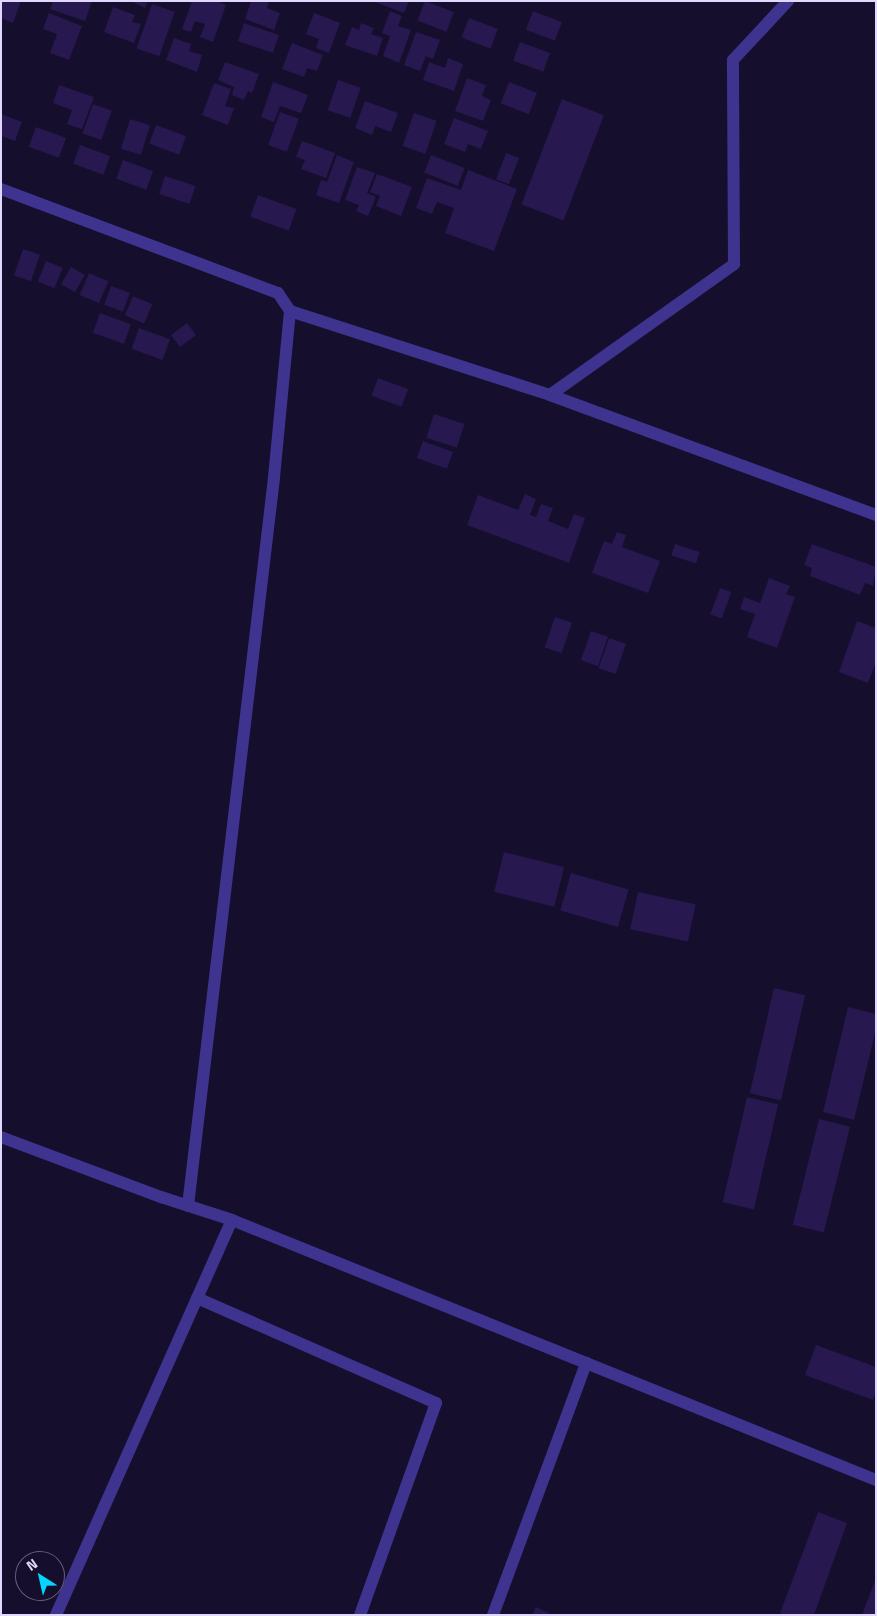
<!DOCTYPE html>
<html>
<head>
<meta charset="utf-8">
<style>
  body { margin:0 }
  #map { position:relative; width:877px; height:1616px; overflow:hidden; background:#150e2c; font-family:"Titillium Web",sans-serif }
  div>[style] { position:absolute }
  .building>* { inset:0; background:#27184f; transform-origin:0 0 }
  .minor>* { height:12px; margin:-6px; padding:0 6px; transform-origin:6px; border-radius:6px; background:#3e3490 }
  span { translate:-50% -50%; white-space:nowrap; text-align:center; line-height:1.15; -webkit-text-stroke:4.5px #150e2c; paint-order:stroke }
  .frame { position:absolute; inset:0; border:2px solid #e0d9ff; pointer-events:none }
  .north { position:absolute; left:15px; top:1551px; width:50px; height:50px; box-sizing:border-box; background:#150e2c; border:1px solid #665f80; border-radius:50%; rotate:325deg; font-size:14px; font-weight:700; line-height:20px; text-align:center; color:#e0d9ff }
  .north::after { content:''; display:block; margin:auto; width:18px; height:22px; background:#05d5ff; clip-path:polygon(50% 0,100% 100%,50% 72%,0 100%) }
</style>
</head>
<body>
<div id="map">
  <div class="building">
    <div style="clip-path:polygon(1px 1px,21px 1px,13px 23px,1px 18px)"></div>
    <div style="clip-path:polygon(53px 1px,92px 1px,85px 21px,50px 9px)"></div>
    <div style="clip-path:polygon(131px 1px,148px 1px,145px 8px)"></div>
    <div style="clip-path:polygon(192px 1px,217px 1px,226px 5px,213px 42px,200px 37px,205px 24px,195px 21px,191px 32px,182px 29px)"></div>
    <div style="clip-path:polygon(251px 1px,269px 1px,267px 8px,280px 13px,274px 30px,245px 19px)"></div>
    <div style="clip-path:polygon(372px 1px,409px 1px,404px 13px)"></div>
    <div style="left:425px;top:1px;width:31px;height:21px;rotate:21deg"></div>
    <div style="left:152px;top:4px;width:24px;height:47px;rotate:19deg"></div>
    <div style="clip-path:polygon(113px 7px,135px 15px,132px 22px,141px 24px,134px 43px,104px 32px)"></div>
    <div style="clip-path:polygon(390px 11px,402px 16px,398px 26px,411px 30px,399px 63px,383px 56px,390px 36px,382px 33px)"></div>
    <div style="left:533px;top:11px;width:31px;height:20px;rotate:21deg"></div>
    <div style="clip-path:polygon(49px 13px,82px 26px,69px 60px,50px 53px,57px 34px,43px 29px)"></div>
    <div style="clip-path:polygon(314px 13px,340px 23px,329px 53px,316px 48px,319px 39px,306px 34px)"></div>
    <div style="left:469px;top:18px;width:31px;height:21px;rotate:21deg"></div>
    <div style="left:244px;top:23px;width:37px;height:19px;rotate:19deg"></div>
    <div style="clip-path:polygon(361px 23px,374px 28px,371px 34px,383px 38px,377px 56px,345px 45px,352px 27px,359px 30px)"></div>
    <div style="clip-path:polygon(416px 32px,440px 40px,433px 59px,426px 56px,420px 71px,404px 65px)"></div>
    <div style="clip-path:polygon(174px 38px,191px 44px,189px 51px,202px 55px,197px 72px,166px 60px)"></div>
    <div style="left:520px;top:42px;width:32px;height:20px;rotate:20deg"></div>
    <div style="clip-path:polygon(292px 43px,323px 55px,317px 71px,307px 68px,304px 77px,282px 69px)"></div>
    <div style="clip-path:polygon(448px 58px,463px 64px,454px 91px,423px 80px,429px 62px,445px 68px)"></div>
    <div style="clip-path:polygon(225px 62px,259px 74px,252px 93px,248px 91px,244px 100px,232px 95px,234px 87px,218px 80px)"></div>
    <div style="clip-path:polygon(467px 78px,486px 85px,482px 96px,491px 100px,483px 121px,455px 111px)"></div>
    <div style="left:338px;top:80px;width:24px;height:32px;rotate:19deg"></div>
    <div style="clip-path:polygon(273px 82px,308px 95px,301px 113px,280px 106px,274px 122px,261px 117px)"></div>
    <div style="left:509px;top:82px;width:30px;height:23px;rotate:21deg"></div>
    <div style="clip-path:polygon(214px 83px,231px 89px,225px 106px,234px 108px,228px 125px,202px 115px)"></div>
    <div style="clip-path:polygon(59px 85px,94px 97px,82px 129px,67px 124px,72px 110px,53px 103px)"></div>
    <div style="left:562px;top:99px;width:45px;height:113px;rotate:21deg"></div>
    <div style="clip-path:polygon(365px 101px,398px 113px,391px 132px,375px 126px,372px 135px,355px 128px)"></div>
    <div style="left:93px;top:104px;width:20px;height:31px;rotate:20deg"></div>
    <div style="left:280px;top:112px;width:20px;height:35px;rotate:20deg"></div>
    <div style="left:414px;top:113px;width:24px;height:35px;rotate:19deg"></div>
    <div style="clip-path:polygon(1px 114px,22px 122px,15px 141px,1px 136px)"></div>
    <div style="clip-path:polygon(454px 118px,488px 131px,481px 149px,468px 144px,465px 152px,444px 144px)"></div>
    <div style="left:130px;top:119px;width:21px;height:31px;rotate:17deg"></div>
    <div style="left:156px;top:125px;width:32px;height:20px;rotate:20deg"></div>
    <div style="left:36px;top:127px;width:32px;height:21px;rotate:20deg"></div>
    <div style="clip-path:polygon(302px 141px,335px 153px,326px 178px,301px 169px,305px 160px,296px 157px)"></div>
    <div style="left:80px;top:145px;width:32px;height:20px;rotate:20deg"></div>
    <div style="left:506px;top:153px;width:14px;height:28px;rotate:21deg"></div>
    <div style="clip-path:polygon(337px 155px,354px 162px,339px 203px,316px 195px,321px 180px,327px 182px)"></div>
    <div style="left:431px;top:155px;width:36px;height:19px;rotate:21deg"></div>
    <div style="left:123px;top:160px;width:32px;height:20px;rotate:20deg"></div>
    <div style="clip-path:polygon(357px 167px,375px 173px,367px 193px,376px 197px,368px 216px,356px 211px,359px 205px,345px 200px)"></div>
    <div style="clip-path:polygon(468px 170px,517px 189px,494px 251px,445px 233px,454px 208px,437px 202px,432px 214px,416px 208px,427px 178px,461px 190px)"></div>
    <div style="clip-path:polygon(377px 174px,412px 187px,401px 216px,376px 206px,380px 196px,370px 192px)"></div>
    <div style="left:165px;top:176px;width:32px;height:19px;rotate:18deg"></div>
    <div style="left:258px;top:195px;width:41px;height:23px;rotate:20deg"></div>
    <div style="left:23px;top:249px;width:18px;height:28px;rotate:19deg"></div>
    <div style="left:46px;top:261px;width:18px;height:22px;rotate:22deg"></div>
    <div style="left:71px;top:267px;width:16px;height:20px;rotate:30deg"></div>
    <div style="left:89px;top:273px;width:21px;height:24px;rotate:23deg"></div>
    <div style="left:111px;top:286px;width:20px;height:20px;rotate:20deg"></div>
    <div style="left:133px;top:296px;width:21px;height:21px;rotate:23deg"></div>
    <div style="left:100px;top:313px;width:33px;height:21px;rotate:20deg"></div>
    <div style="left:187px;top:323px;width:15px;height:20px;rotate:53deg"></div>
    <div style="left:139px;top:328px;width:33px;height:22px;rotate:20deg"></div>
    <div style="left:378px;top:378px;width:32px;height:19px;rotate:20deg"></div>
    <div style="left:434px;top:414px;width:32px;height:25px;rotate:18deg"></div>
    <div style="left:423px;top:441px;width:32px;height:18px;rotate:20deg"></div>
    <div style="clip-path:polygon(525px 494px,536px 499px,530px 515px,536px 517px,541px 504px,553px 508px,548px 521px,568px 529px,574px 514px,585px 518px,569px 563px,467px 525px,478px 495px,518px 510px)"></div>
    <div style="clip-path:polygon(617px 532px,626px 535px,622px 547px,660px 561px,648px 593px,592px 573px,604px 541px,612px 544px)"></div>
    <div style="left:675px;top:544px;width:26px;height:12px;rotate:18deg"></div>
    <div style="clip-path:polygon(812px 544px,876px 567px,873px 586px,865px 583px,860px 595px,810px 576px,812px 568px,804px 565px)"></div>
    <div style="clip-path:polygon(769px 578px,790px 586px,786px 594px,795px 597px,777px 648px,747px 637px,755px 614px,740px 609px,744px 597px,760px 603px)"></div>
    <div style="left:720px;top:588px;width:12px;height:28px;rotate:20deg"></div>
    <div style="left:555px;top:617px;width:18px;height:32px;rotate:19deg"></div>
    <div style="clip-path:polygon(857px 621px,876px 628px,876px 662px,868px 683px,839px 672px)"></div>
    <div style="left:591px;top:631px;width:18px;height:31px;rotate:19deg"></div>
    <div style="left:609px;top:638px;width:18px;height:32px;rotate:19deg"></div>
    <div style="left:504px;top:852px;width:62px;height:41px;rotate:14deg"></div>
    <div style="left:571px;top:873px;width:60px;height:39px;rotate:16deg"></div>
    <div style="left:638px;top:892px;width:59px;height:38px;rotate:12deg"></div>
    <div style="left:774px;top:988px;width:32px;height:108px;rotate:13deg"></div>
    <div style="clip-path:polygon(848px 1007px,876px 1014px,876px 1029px,854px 1120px,823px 1112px)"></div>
    <div style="left:747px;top:1097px;width:32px;height:108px;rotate:13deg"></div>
    <div style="left:819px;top:1119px;width:32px;height:109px;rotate:14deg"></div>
    <div style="clip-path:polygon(816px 1345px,876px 1367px,876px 1392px,873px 1400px,805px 1375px)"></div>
    <div style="clip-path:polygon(818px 1512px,847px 1523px,814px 1615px,784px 1615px,780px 1613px)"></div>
    <div style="clip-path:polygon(876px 1578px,876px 1615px,862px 1615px)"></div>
    <div style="clip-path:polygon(536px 1607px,553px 1615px,532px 1615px)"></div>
  </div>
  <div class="minor">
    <div style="left:1px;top:189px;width:296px;rotate:20.6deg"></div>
    <div style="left:278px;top:293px;width:22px;rotate:56deg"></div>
    <div style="left:290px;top:311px;width:168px;rotate:95.5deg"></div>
    <div style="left:274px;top:478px;width:733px;rotate:96.74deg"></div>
    <div style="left:290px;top:311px;width:273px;rotate:17.9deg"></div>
    <div style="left:550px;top:395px;width:347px;rotate:20.2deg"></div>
    <div style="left:550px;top:395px;width:226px;rotate:-35.4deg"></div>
    <div style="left:734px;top:264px;width:204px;rotate:-90.3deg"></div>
    <div style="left:733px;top:60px;width:81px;rotate:-47deg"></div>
    <div style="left:1px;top:1137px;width:171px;rotate:20.6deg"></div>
    <div style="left:161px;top:1197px;width:75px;rotate:17.9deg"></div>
    <div style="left:232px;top:1220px;width:695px;rotate:21.99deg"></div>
    <div style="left:197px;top:1298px;width:261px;rotate:23.7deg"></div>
    <div style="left:436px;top:1403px;width:225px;rotate:109.7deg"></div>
    <div style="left:56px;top:1615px;width:432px;rotate:-66deg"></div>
    <div style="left:493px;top:1615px;width:269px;rotate:-69.7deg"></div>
  </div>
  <div class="frame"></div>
  <div class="north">N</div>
</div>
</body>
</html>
